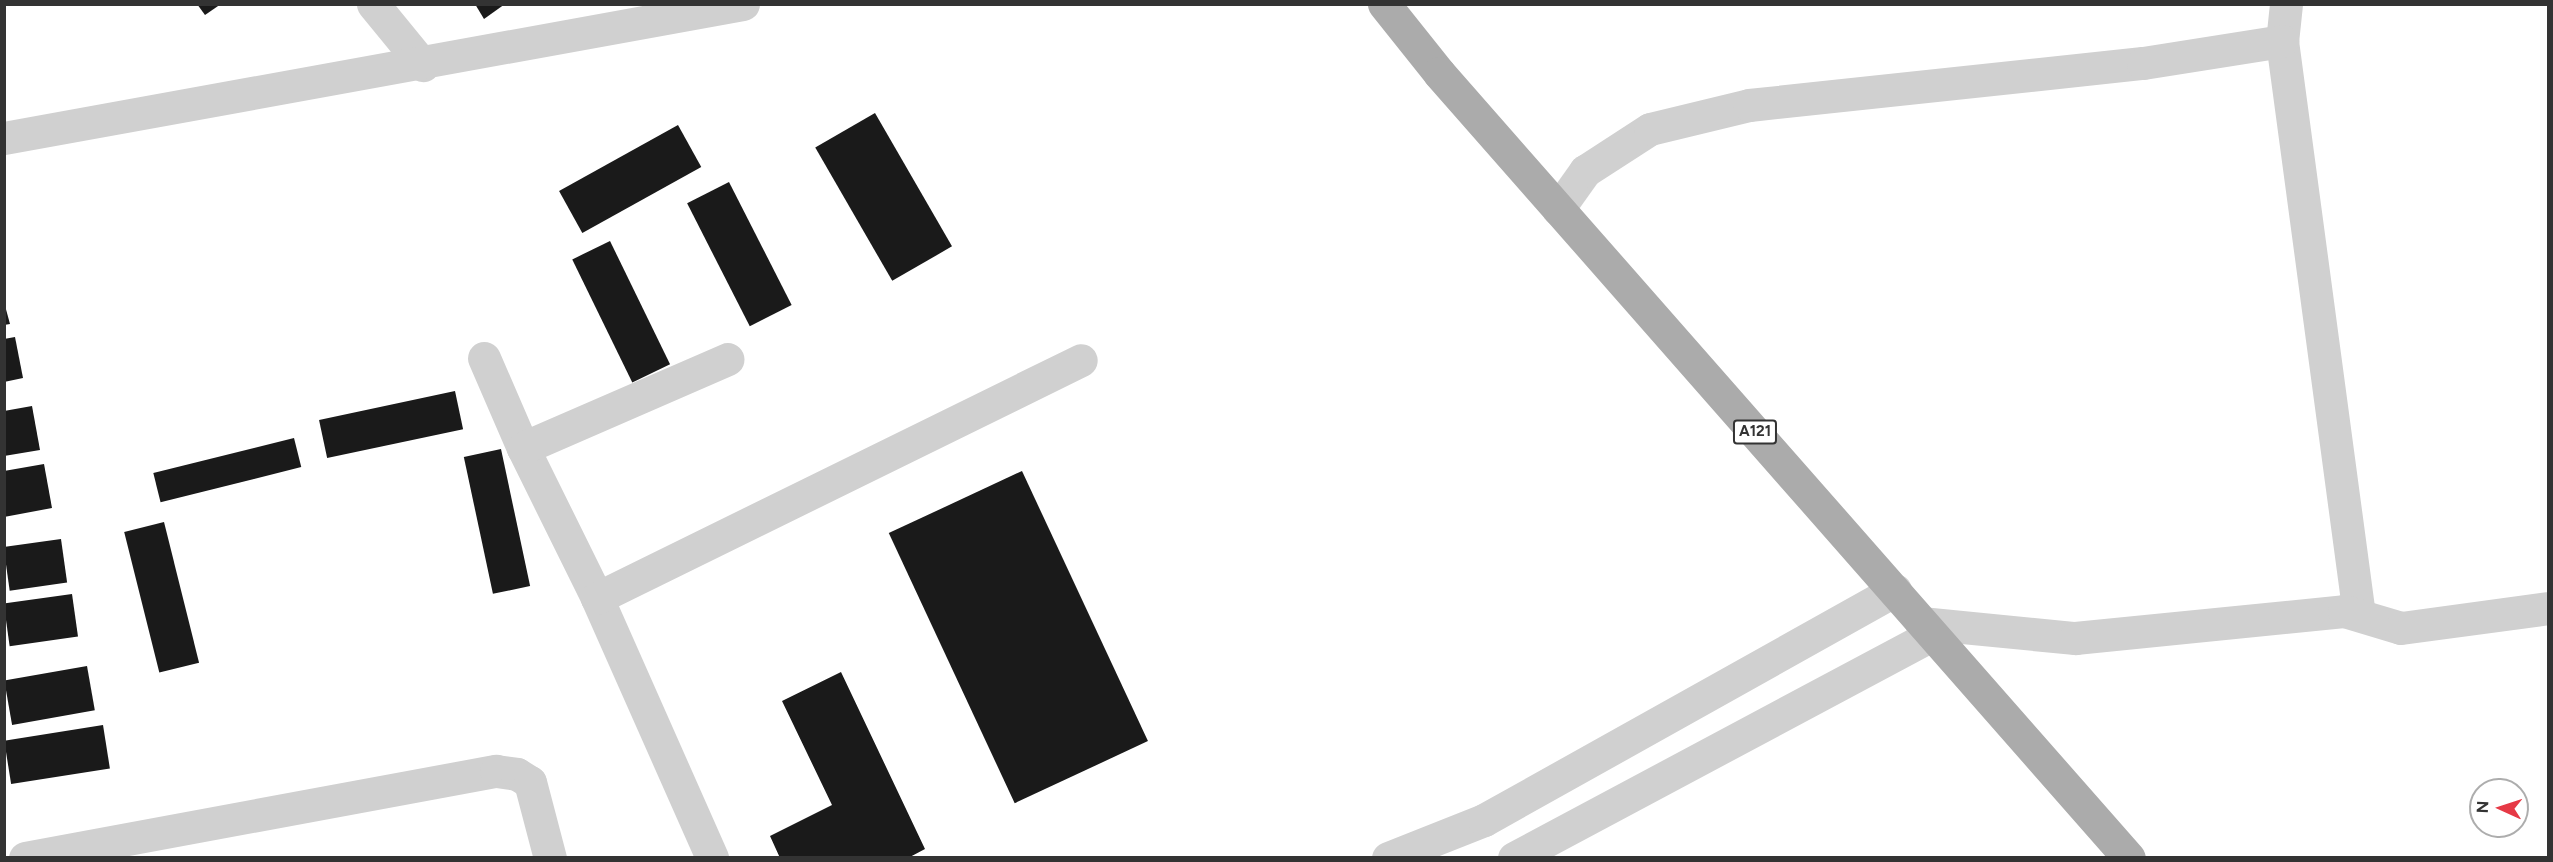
<!DOCTYPE html>
<html>
<head>
<meta charset="utf-8">
<style>
  body { margin:0 }
  #map { position:relative; width:2553px; height:862px; overflow:hidden; background:#fff; font-family:Figtree,sans-serif }
  div>[style] { position:absolute }
  .building>* { inset:0; background:#1a1a1a; transform-origin:0 0 }
  .minor>* { height:33px; margin:-16.5px; padding:0 16.5px; transform-origin:16.5px; border-radius:16.5px; background:#d0d0d0 }
  .major>* { height:33px; margin:-16.5px; padding:0 16.5px; transform-origin:16.5px; border-radius:16.5px; background:#ababab }
  span { translate:-50% -50%; white-space:nowrap; text-align:center; line-height:1.15; -webkit-text-stroke:6px #fff; paint-order:stroke }
  .shield-label span { padding:2px 4px; background:#fff; border:2px solid; border-radius:4px; -webkit-text-stroke-width:0 }
  .shield-label { font-size:15px; color:#333; font-weight:700 }
  .frame { position:absolute; inset:0; border:6px solid #333; pointer-events:none }
  .north { position:absolute; left:2469px; top:778px; width:60px; height:60px; box-sizing:border-box; background:#fff; border:2px solid #adadad; border-radius:50%; rotate:273deg; font-size:16px; font-weight:700; line-height:24px; text-align:center; color:#333 }
  .north::after { content:''; display:block; margin:auto; width:21px; height:27px; background:#e63946; clip-path:polygon(50% 0,100% 100%,50% 72%,0 100%) }
</style>
</head>
<body>
<div id="map">
  <div class="building">
    <div style="clip-path:polygon(197px 4px,221px 4px,205px 15px)"></div>
    <div style="clip-path:polygon(475px 4px,505px 4px,484px 19px)"></div>
    <div style="left:875px;top:113px;width:154px;height:69px;rotate:60deg"></div>
    <div style="left:678px;top:125px;width:48px;height:136px;rotate:61deg"></div>
    <div style="left:729px;top:182px;width:138px;height:47px;rotate:63deg"></div>
    <div style="left:610px;top:241px;width:137px;height:42px;rotate:64deg"></div>
    <div style="clip-path:polygon(4px 302px,10px 324px,4px 325px)"></div>
    <div style="clip-path:polygon(15px 337px,23px 378px,4px 382px,4px 339px)"></div>
    <div style="left:455px;top:391px;width:39px;height:139px;rotate:78deg"></div>
    <div style="clip-path:polygon(32px 406px,40px 450px,4px 456px,4px 411px)"></div>
    <div style="left:294px;top:438px;width:30px;height:145px;rotate:76deg"></div>
    <div style="left:501px;top:449px;width:140px;height:38px;rotate:78deg"></div>
    <div style="clip-path:polygon(44px 464px,52px 508px,4px 517px,4px 471px)"></div>
    <div style="left:1022px;top:471px;width:298px;height:147px;rotate:65deg"></div>
    <div style="left:164px;top:522px;width:145px;height:41px;rotate:76deg"></div>
    <div style="left:61px;top:539px;width:44px;height:58px;rotate:82deg"></div>
    <div style="left:72px;top:594px;width:43px;height:69px;rotate:82deg"></div>
    <div style="left:87px;top:666px;width:45px;height:84px;rotate:80deg"></div>
    <div style="clip-path:polygon(841px 672px,925px 849px,908px 858px,780px 858px,770px 836px,832px 805px,782px 701px)"></div>
    <div style="left:103px;top:725px;width:44px;height:100px;rotate:81deg"></div>
  </div>
  <div class="minor">
    <div style="left:373px;top:4px;width:79px;rotate:50.7deg"></div>
    <div style="left:2286px;top:4px;width:37px;rotate:96deg"></div>
    <div style="left:2282px;top:41px;width:579px;rotate:82.36deg"></div>
    <div style="left:4px;top:138px;width:751px;rotate:-10.28deg"></div>
    <div style="left:1558px;top:209px;width:47px;rotate:-54.6deg"></div>
    <div style="left:1585px;top:171px;width:77px;rotate:-32.9deg"></div>
    <div style="left:1650px;top:129px;width:102px;rotate:-13.6deg"></div>
    <div style="left:1749px;top:105px;width:396px;rotate:-6.1deg"></div>
    <div style="left:2143px;top:63px;width:141px;rotate:-9deg"></div>
    <div style="left:484px;top:358px;width:98px;rotate:66.6deg"></div>
    <div style="left:523px;top:448px;width:167px;rotate:63.7deg"></div>
    <div style="left:597px;top:598px;width:284px;rotate:66.1deg"></div>
    <div style="left:523px;top:448px;width:223px;rotate:-23.5deg"></div>
    <div style="left:597px;top:598px;width:539px;rotate:-26.18deg"></div>
    <div style="left:1921px;top:623px;width:155px;rotate:5.6deg"></div>
    <div style="left:2075px;top:638px;width:270px;rotate:-5.7deg"></div>
    <div style="left:2344px;top:611px;width:59px;rotate:16.6deg"></div>
    <div style="left:2401px;top:628px;width:148px;rotate:-7.7deg"></div>
    <div style="left:25px;top:858px;width:479px;rotate:-10.5deg"></div>
    <div style="left:496px;top:771px;width:21px;rotate:8deg"></div>
    <div style="left:517px;top:774px;width:15px;rotate:32deg"></div>
    <div style="left:530px;top:782px;width:79px;rotate:75.3deg"></div>
    <div style="left:1388px;top:858px;width:103px;rotate:-21.6deg"></div>
    <div style="left:1484px;top:820px;width:471px;rotate:-29.2deg"></div>
    <div style="left:1514px;top:858px;width:473px;rotate:-28.1deg"></div>
  </div>
  <div class="major">
    <div style="left:1384px;top:4px;width:88px;rotate:51.4deg"></div>
    <div style="left:1439px;top:73px;width:1045px;rotate:48.69deg"></div>
  </div>
  <div class="shield-label">
    <span style="left:1755px;top:432px">A121</span>
  </div>
  <div class="frame"></div>
  <div class="north">N</div>
</div>
</body>
</html>
